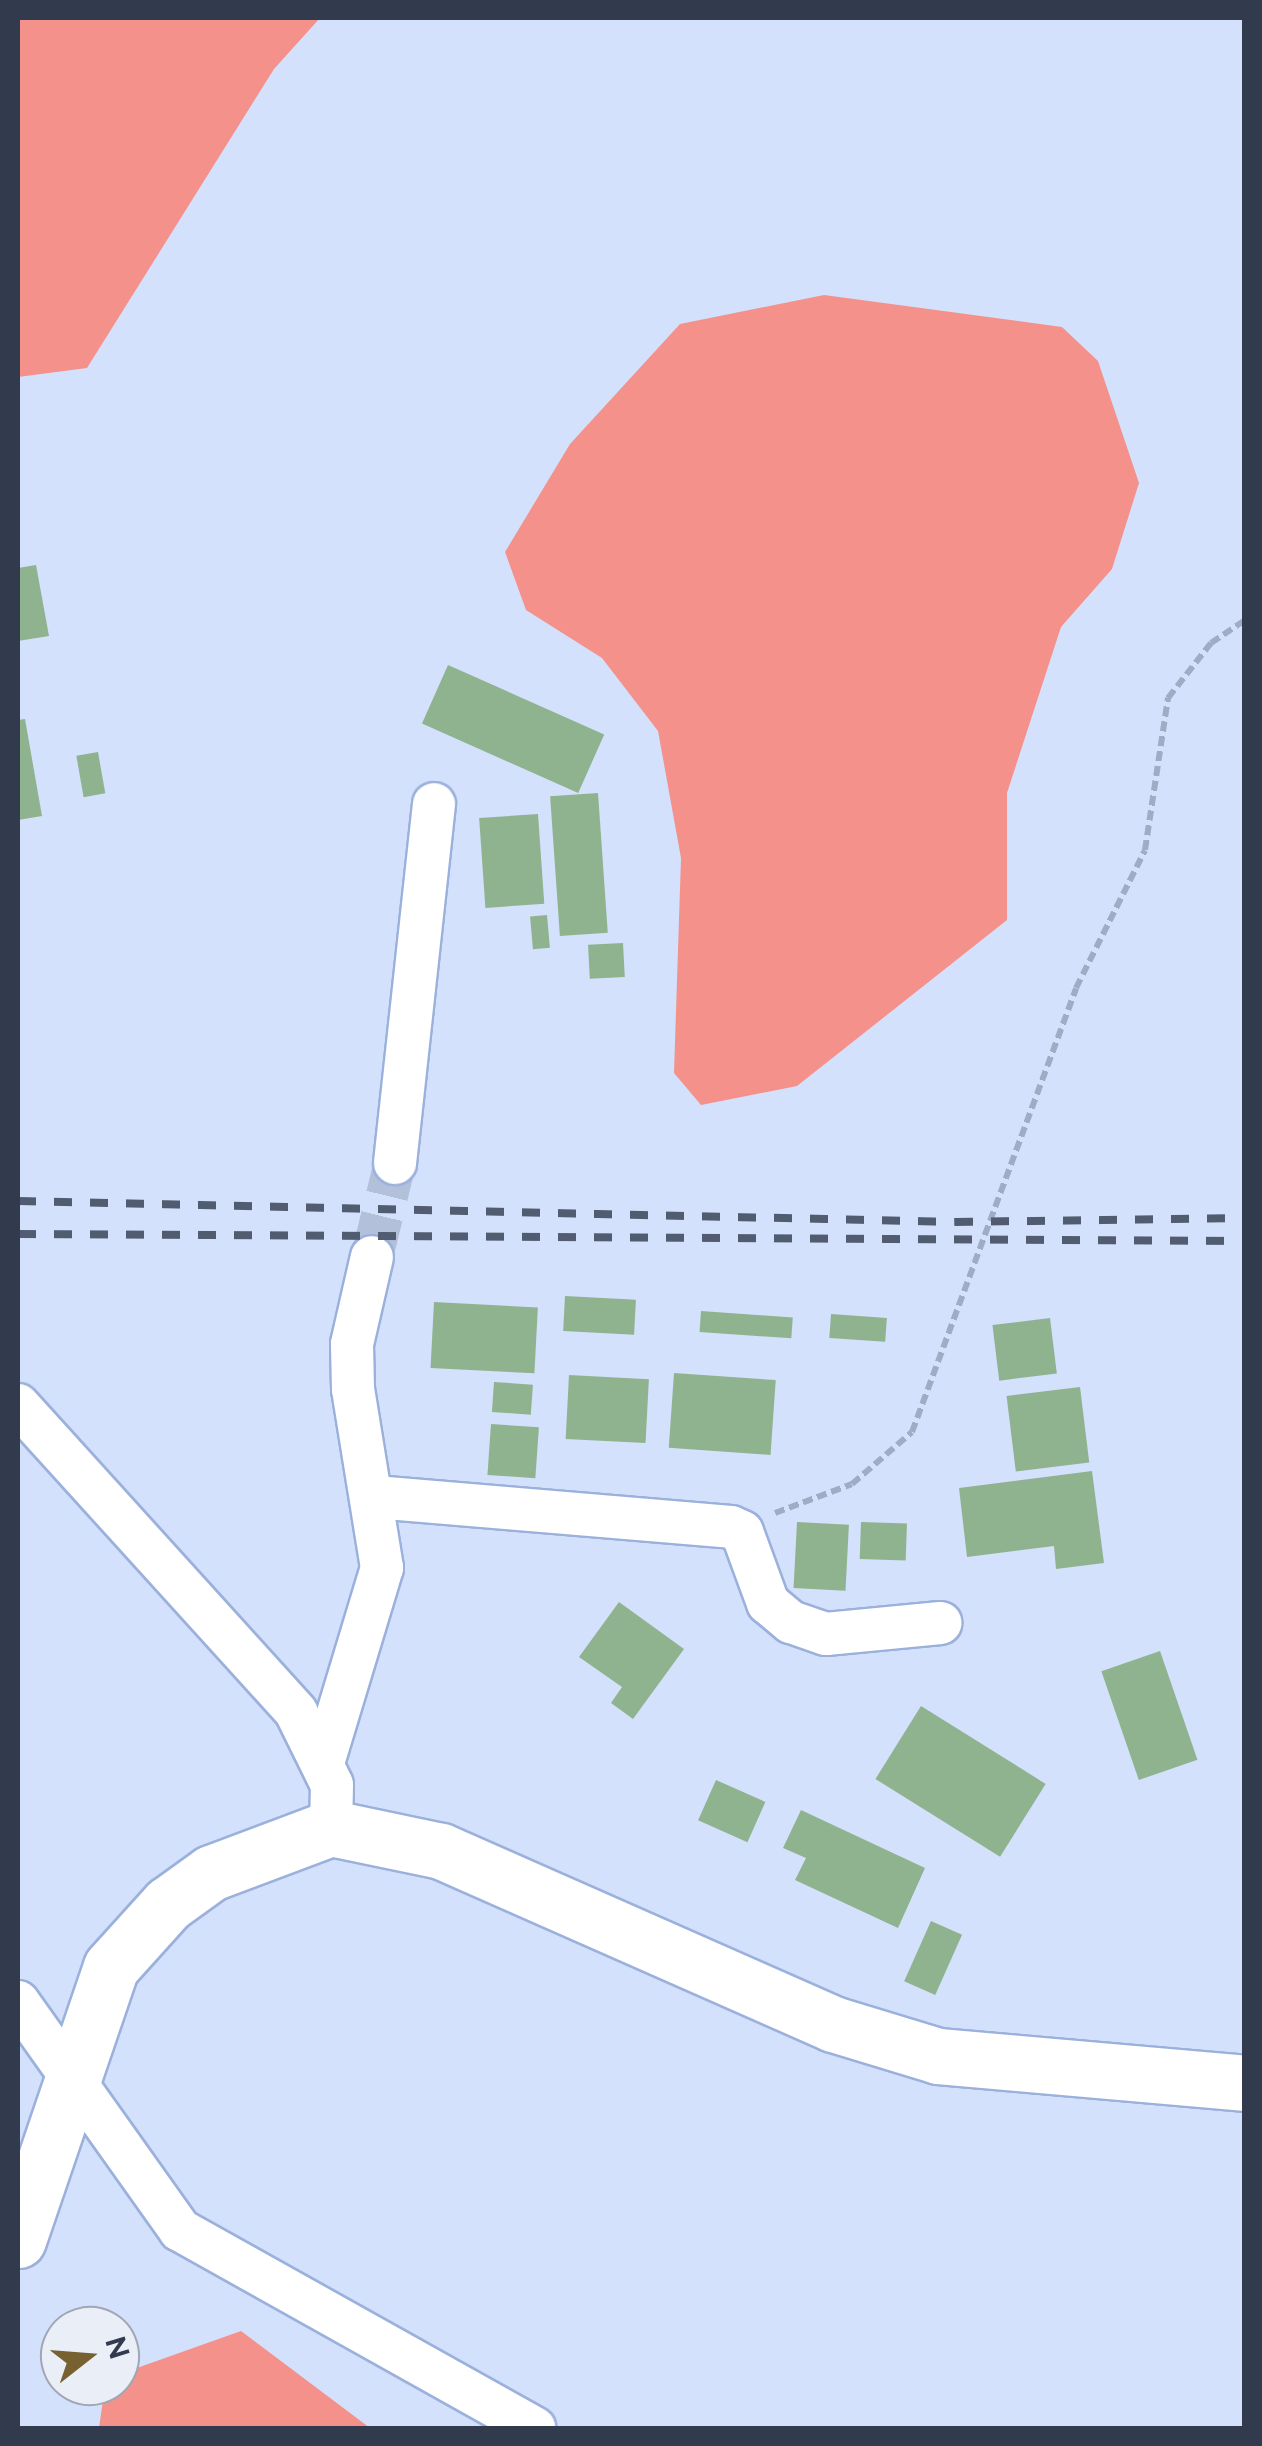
<!DOCTYPE html>
<html>
<head>
<meta charset="utf-8">
<style>
  body { margin:0 }
  #map { position:relative; width:1262px; height:2446px; overflow:hidden; background:#d3e1fc; font-family:Raleway,sans-serif }
  div>[style] { position:absolute }
  .green>* { inset:0; background:#f4918b }
  .building>* { inset:0; background:#8fb38e; transform-origin:0 0 }
  .street-tunnel>* { height:42px; margin-top:-21px; transform-origin:0; background:repeating-linear-gradient(90deg,#b3c0d9 0 42px,transparent 0 63px) }
  .path>* { height:6px; margin-top:-3px; transform-origin:0; background:repeating-linear-gradient(90deg,#9facc4 0 10px,transparent 0 15px) }
  .roads { filter:drop-shadow(2px 0 #9bb1dc) drop-shadow(-2px 0 #9bb1dc) drop-shadow(0 2px #9bb1dc) drop-shadow(0 -2px #9bb1dc) }
  .street>* { height:42px; margin:-21px; padding:0 21px; transform-origin:21px; border-radius:21px; background:#fff }
  .secondary>* { height:55px; margin:-27.5px; padding:0 27.5px; transform-origin:27.5px; border-radius:27.5px; background:#fff }
  .rail>* { height:8px; margin-top:-4px; transform-origin:0; background:repeating-linear-gradient(90deg,#525c70 0 18px,transparent 0 36px) }
  span { translate:-50% -50%; white-space:nowrap; text-align:center; line-height:1.15; -webkit-text-stroke:8px #e9eef7; paint-order:stroke }
  .frame { position:absolute; inset:0; border:20px solid #323b4d; pointer-events:none }
  .north { position:absolute; left:40px; top:2306px; width:100px; height:100px; box-sizing:border-box; background:#e9eef7; border:2px solid #a0a6b3; border-radius:50%; rotate:73deg; font-size:28px; font-weight:700; line-height:40px; text-align:center; color:#323b4d }
  .north::after { content:''; display:block; margin:auto; width:35px; height:45px; background:#786131; clip-path:polygon(50% 0,100% 100%,50% 72%,0 100%) }
</style>
</head>
<body>
<div id="map">
  <div class="green">
    <div style="clip-path:polygon(18px 18px,320px 18px,274px 69px,87px 368px,18px 377px)"></div>
    <div style="clip-path:polygon(824px 295px,1062px 327px,1098px 361px,1139px 483px,1112px 569px,1061px 627px,1007px 793px,1007px 920px,797px 1086px,701px 1105px,674px 1073px,681px 858px,658px 731px,602px 658px,526px 610px,505px 552px,570px 444px,680px 324px)"></div>
    <div style="clip-path:polygon(241px 2331px,370px 2428px,99px 2428px,105px 2386px,120px 2386px,120px 2374px)"></div>
  </div>
  <div class="building">
    <div style="clip-path:polygon(36px 565px,49px 636px,18px 641px,18px 568px)"></div>
    <div style="left:448px;top:665px;width:171px;height:64px;rotate:24deg"></div>
    <div style="clip-path:polygon(25px 719px,42px 816px,18px 820px,18px 720px)"></div>
    <div style="left:98px;top:752px;width:42px;height:22px;rotate:80deg"></div>
    <div style="left:598px;top:793px;width:140px;height:48px;rotate:86deg"></div>
    <div style="left:538px;top:814px;width:90px;height:59px;rotate:86deg"></div>
    <div style="left:547px;top:915px;width:33px;height:17px;rotate:85deg"></div>
    <div style="left:623px;top:943px;width:34px;height:35px;rotate:87deg"></div>
    <div style="left:565px;top:1296px;width:71px;height:35px;rotate:3deg"></div>
    <div style="left:434px;top:1302px;width:104px;height:66px;rotate:3deg"></div>
    <div style="left:701px;top:1311px;width:92px;height:21px;rotate:4deg"></div>
    <div style="left:831px;top:1314px;width:56px;height:24px;rotate:4deg"></div>
    <div style="left:1050px;top:1318px;width:56px;height:58px;rotate:83deg"></div>
    <div style="left:674px;top:1373px;width:102px;height:75px;rotate:4deg"></div>
    <div style="left:569px;top:1375px;width:80px;height:64px;rotate:3deg"></div>
    <div style="left:494px;top:1382px;width:39px;height:30px;rotate:4deg"></div>
    <div style="left:1080px;top:1387px;width:76px;height:74px;rotate:83deg"></div>
    <div style="left:491px;top:1424px;width:48px;height:51px;rotate:4deg"></div>
    <div style="clip-path:polygon(1092px 1471px,1104px 1563px,1056px 1569px,1054px 1546px,967px 1557px,959px 1488px)"></div>
    <div style="left:797px;top:1522px;width:52px;height:66px;rotate:3deg"></div>
    <div style="left:861px;top:1522px;width:46px;height:37px;rotate:2deg"></div>
    <div style="clip-path:polygon(619px 1602px,684px 1649px,633px 1719px,611px 1703px,622px 1687px,579px 1657px)"></div>
    <div style="left:1160px;top:1651px;width:115px;height:62px;rotate:71deg"></div>
    <div style="left:921px;top:1706px;width:147px;height:86px;rotate:32deg"></div>
    <div style="left:716px;top:1780px;width:54px;height:44px;rotate:24deg"></div>
    <div style="clip-path:polygon(801px 1810px,925px 1868px,898px 1928px,795px 1880px,806px 1858px,783px 1848px)"></div>
    <div style="left:931px;top:1921px;width:34px;height:66px;rotate:24deg"></div>
  </div>
  <div class="street-tunnel">
    <div style="left:372px;top:1257px;width:97px;rotate:-76.3deg"></div>
  </div>
  <div class="path">
    <div style="left:775px;top:1513px;width:82px;rotate:-20.6deg"></div>
    <div style="left:852px;top:1484px;width:79px;rotate:-40.9deg"></div>
    <div style="left:912px;top:1432px;width:473px;rotate:-69.7deg"></div>
    <div style="left:1076px;top:988px;width:154px;rotate:-63.4deg"></div>
    <div style="left:1145px;top:850px;width:154px;rotate:-81.4deg"></div>
    <div style="left:1168px;top:698px;width:70px;rotate:-52deg"></div>
    <div style="left:1211px;top:643px;width:40px;rotate:-34deg"></div>
  </div>
  <div class="roads">
    <div class="street">
      <div style="left:395px;top:1163px;width:361px;rotate:-83.8deg"></div>
      <div style="left:18px;top:1405px;width:414px;rotate:47.8deg"></div>
      <div style="left:296px;top:1712px;width:81px;rotate:63.7deg"></div>
      <div style="left:332px;top:1785px;width:43px;rotate:91.3deg"></div>
      <div style="left:375px;top:1497px;width:357px;rotate:4.8deg"></div>
      <div style="left:731px;top:1527px;width:12px;rotate:24deg"></div>
      <div style="left:742px;top:1532px;width:76px;rotate:69.9deg"></div>
      <div style="left:768px;top:1603px;width:30px;rotate:40deg"></div>
      <div style="left:791px;top:1622px;width:37px;rotate:19deg"></div>
      <div style="left:826px;top:1634px;width:115px;rotate:-5.5deg"></div>
      <div style="left:323px;top:1763px;width:204px;rotate:-73.2deg"></div>
      <div style="left:382px;top:1568px;width:181px;rotate:-99.2deg"></div>
      <div style="left:353px;top:1389px;width:45px;rotate:-91.3deg"></div>
      <div style="left:352px;top:1344px;width:89px;rotate:-77.1deg"></div>
      <div style="left:18px;top:2002px;width:280px;rotate:54.6deg"></div>
      <div style="left:180px;top:2230px;width:406px;rotate:29.2deg"></div>
    </div>
    <div class="secondary">
      <div style="left:18px;top:2240px;width:288px;rotate:-71.2deg"></div>
      <div style="left:111px;top:1967px;width:85px;rotate:-47.9deg"></div>
      <div style="left:168px;top:1904px;width:53px;rotate:-35.8deg"></div>
      <div style="left:211px;top:1873px;width:128px;rotate:-20.6deg"></div>
      <div style="left:331px;top:1828px;width:112px;rotate:11.8deg"></div>
      <div style="left:441px;top:1851px;width:428px;rotate:23.8deg"></div>
      <div style="left:833px;top:2024px;width:110px;rotate:16.9deg"></div>
      <div style="left:938px;top:2056px;width:307px;rotate:5deg"></div>
    </div>
  </div>
  <div class="rail">
    <div style="left:18px;top:1201px;width:937px;rotate:1.28deg"></div>
    <div style="left:955px;top:1222px;width:289px;rotate:-0.8deg"></div>
    <div style="left:18px;top:1234px;width:1226px;rotate:0.33deg"></div>
  </div>
  <div class="frame"></div>
  <div class="north">N</div>
</div>
</body>
</html>
